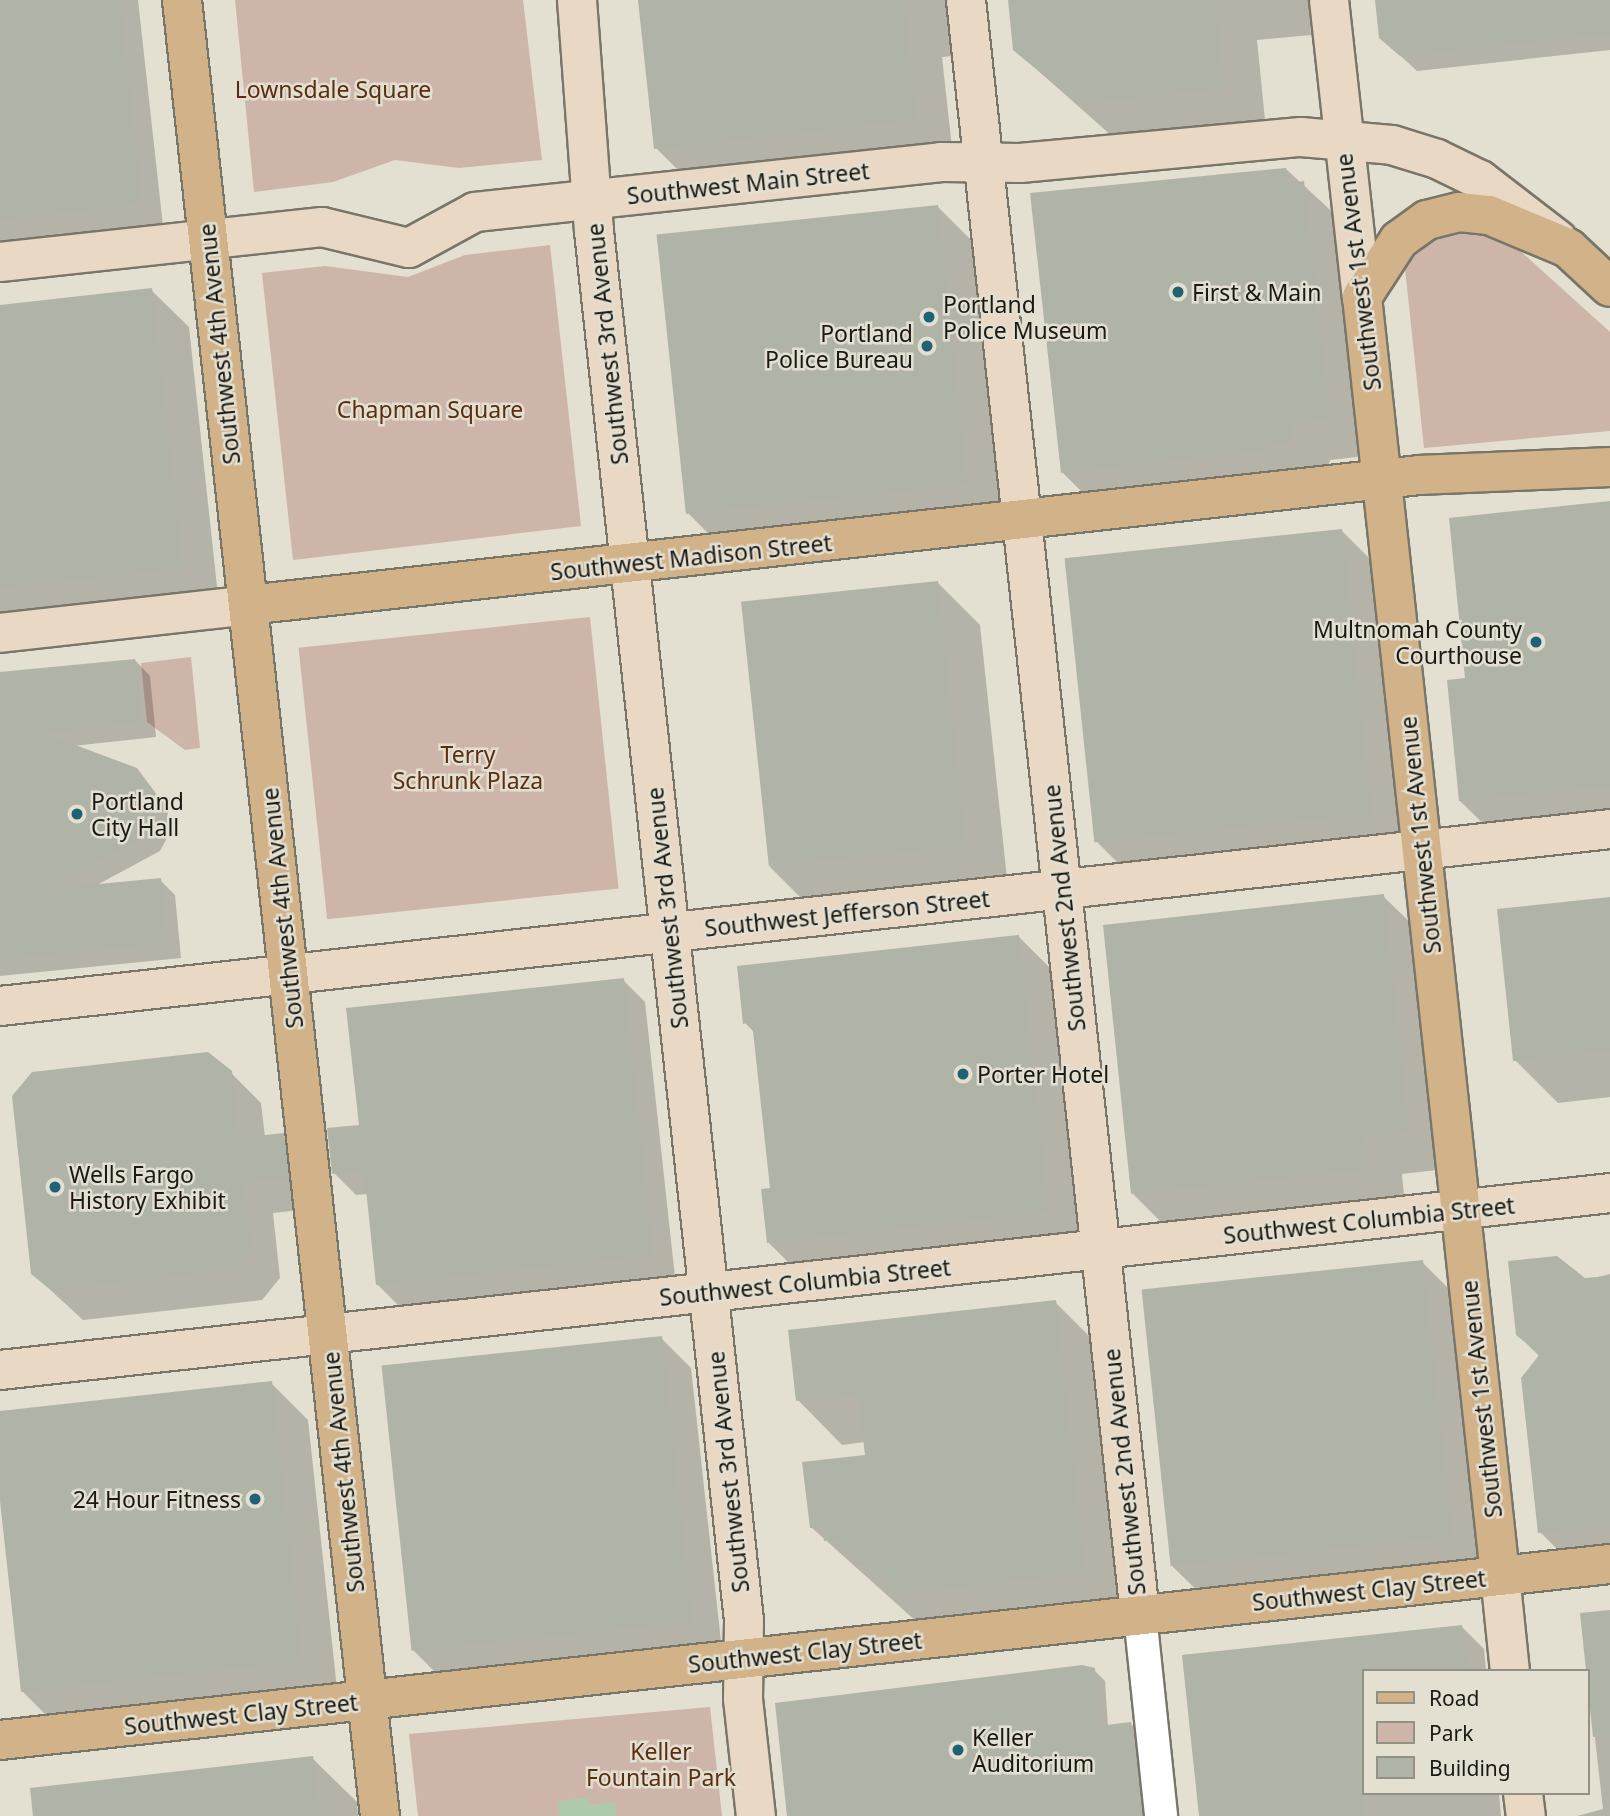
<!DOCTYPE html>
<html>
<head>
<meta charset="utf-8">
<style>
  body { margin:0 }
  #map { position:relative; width:1610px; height:1816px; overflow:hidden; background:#e3dfd1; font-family:"Noto Sans",sans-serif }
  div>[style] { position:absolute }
  .green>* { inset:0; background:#ceb5a9; transform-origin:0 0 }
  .water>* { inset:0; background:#adc9ae }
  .shadow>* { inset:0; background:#0003 }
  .building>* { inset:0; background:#b0b4a7; transform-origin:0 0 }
  .roads { filter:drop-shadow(2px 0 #787569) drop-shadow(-2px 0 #787569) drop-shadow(0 2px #787569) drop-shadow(0 -2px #787569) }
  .street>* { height:32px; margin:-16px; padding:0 16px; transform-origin:16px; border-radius:16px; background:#fff }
  .secondary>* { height:38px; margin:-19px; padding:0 19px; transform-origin:19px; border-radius:19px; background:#e8d8c4 }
  .primary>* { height:38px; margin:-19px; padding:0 19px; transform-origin:19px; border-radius:19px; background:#d1b289 }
  .dots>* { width:19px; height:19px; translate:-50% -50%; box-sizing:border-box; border:4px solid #e3dfd1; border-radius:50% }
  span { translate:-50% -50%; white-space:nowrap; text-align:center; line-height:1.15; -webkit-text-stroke:5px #e3dfd1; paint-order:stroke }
  .park-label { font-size:23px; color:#5c2d13 }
  .street-label { font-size:23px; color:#1a1914 }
  .poi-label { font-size:23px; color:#1a1914 }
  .left { translate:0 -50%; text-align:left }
  .right { translate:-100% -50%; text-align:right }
  .legend { position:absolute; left:1362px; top:1669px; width:228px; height:126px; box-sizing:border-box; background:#e3dfd1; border:2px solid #939085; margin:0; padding:9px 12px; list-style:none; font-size:21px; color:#1a1914 }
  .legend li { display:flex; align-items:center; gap:14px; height:35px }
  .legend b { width:35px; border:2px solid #939085 }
</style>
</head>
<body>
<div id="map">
  <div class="green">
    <div style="clip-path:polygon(235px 0,523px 0,542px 160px,459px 168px,395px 160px,333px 182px,254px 192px)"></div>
    <div style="clip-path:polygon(1468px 227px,1505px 237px,1610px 332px,1610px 431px,1424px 448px,1405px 268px,1420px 244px)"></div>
    <div style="clip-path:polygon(550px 245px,581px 526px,293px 560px,262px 273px,325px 266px,408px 277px,465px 255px)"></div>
    <div style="left:590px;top:617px;width:273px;height:293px;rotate:84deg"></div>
    <div style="clip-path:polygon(191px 657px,200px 748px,185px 750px,147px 722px,141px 663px)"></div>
    <div style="clip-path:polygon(710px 1707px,722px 1816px,418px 1816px,409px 1734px)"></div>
  </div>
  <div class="water">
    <div style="clip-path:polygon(588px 1798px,589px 1805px,615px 1802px,616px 1816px,559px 1816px,558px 1801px)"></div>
  </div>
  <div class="shadow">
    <div style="clip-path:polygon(0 0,138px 0,163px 226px,0 244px)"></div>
    <div style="clip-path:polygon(640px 0,947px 0,953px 56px,942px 57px,953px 157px,693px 185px,656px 148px)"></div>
    <div style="clip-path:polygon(1010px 0,1308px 0,1311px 35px,1257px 40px,1266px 130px,1122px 145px,1015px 50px)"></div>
    <div style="clip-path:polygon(1376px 0,1610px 0,1610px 50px,1417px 71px,1380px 37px)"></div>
    <div style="clip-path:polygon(1286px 169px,1341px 220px,1366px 456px,1330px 460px,1325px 481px,1100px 510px,1063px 473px)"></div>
    <div style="clip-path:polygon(937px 206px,980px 249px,1010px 526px,731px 557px,689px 514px)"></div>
    <div style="clip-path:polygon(151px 290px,189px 327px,219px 605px,0 629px,0 307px)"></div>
    <div style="clip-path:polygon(1610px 503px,1610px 833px,1503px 843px,1460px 801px,1467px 680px)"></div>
    <div style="clip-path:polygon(1342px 531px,1372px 561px,1402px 843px,1128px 873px,1098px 843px)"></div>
    <div style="clip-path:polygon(938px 583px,980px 625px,1008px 888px,813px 910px,770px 867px)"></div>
    <div style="clip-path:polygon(135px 660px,150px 676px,156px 737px,73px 746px,136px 769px,168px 808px,167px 838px,160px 851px,95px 886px,160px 880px,175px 895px,181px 958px,0 976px,0 674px)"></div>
    <div style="clip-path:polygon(1383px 896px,1421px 933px,1446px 1169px,1402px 1174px,1405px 1206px,1170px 1231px,1133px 1194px)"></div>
    <div style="clip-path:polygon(1610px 898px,1610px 1097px,1558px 1103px,1515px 1060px)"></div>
    <div style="clip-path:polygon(1018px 936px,1056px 974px,1086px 1248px,806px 1280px,769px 1243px,772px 1189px,754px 1032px,745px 1023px)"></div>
    <div style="clip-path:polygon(623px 980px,645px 1002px,675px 1277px,400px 1307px,378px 1285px,368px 1194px,356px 1195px,334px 1173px,361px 1126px)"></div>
    <div style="clip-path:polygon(230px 1072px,261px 1103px,265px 1137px,283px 1135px,313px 1165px,318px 1208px,273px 1213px,280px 1278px,262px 1300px,83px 1320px,32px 1273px)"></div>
    <div style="clip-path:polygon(1422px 1262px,1465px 1305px,1493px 1578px,1215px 1608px,1172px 1566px)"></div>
    <div style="clip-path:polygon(1610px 1274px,1610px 1566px,1577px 1569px,1540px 1532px,1540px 1357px,1518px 1335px,1585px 1280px)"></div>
    <div style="clip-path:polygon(1055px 1302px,1099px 1346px,1129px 1617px,917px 1622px,811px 1527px,867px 1457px,865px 1442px,842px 1445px,798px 1400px)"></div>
    <div style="clip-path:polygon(661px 1338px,691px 1368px,722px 1651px,444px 1681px,414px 1651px)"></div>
    <div style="clip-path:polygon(271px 1383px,308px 1420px,338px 1698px,59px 1728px,22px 1691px,0 1484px,0 1413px)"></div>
    <div style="clip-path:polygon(1610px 1611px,1610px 1816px,1577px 1816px,1603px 1809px,1581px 1615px)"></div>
    <div style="clip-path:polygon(1462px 1627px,1484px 1649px,1486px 1671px,1363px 1671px,1363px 1793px,1499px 1793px,1501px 1816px,1201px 1816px,1184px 1657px)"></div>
    <div style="clip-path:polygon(1094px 1670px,1105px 1681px,1108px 1727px,1131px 1724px,1142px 1735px,1153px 1816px,789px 1816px)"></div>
    <div style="clip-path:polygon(312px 1758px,357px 1802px,358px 1816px,35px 1816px)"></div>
  </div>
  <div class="building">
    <div style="clip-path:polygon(0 0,120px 0,142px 204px,0 220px)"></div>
    <div style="clip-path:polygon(638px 0,904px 0,916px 120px,654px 149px)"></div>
    <div style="clip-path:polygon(1008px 0,1215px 0,1224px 88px,1078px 104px,1013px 50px)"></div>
    <div style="clip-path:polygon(1375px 0,1610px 0,1610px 34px,1400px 56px,1379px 38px)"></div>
    <div style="clip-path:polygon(1286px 168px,1288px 183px,1304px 181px,1330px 419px,1293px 424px,1288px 445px,1267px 443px,1268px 450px,1061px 473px,1030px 193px)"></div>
    <div style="left:938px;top:205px;width:281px;height:283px;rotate:84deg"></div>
    <div style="clip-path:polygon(152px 288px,183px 568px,0 588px,0 305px)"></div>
    <div style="clip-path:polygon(1610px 501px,1610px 786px,1459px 801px,1447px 680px,1465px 678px,1449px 518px)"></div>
    <div style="left:1342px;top:529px;width:286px;height:279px;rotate:84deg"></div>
    <div style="left:938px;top:581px;width:266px;height:198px;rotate:84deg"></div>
    <div style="clip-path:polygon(135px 659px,142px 722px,43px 733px,137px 768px,154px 791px,153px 822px,145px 836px,48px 889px,161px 878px,167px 943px,0 960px,0 672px)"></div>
    <div style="clip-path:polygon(1384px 894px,1409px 1132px,1365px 1137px,1369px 1169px,1131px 1194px,1103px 925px)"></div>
    <div style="clip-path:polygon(1610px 897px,1610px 1050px,1513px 1061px,1497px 909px)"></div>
    <div style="clip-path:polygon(1019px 935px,1049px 1212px,767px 1243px,761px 1189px,770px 1188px,752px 1022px,743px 1024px,737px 966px)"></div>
    <div style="clip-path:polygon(624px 978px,653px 1255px,376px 1285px,364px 1170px,332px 1174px,327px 1128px,359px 1125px,346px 1008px)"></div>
    <div style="clip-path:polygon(208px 1052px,232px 1071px,239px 1138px,284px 1133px,288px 1178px,244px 1183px,251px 1247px,232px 1270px,51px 1290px,31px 1274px,12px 1096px,32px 1072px)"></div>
    <div style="clip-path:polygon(1557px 1256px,1585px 1278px,1610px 1276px,1610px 1525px,1538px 1533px,1521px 1378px,1540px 1354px,1516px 1335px,1508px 1261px)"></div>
    <div style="left:1423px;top:1260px;width:278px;height:283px;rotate:84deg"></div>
    <div style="clip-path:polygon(1056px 1300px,1085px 1573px,888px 1595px,886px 1577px,871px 1579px,870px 1564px,855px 1566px,854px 1552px,840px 1553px,839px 1539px,824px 1541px,822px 1527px,810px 1528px,802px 1462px,865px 1455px,858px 1395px,796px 1401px,788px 1330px)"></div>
    <div style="left:662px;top:1336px;width:287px;height:282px;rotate:84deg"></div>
    <div style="clip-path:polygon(272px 1381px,302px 1661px,21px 1692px,0 1501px,0 1411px)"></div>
    <div style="clip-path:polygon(1610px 1610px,1610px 1736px,1593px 1737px,1580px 1613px)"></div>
    <div style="clip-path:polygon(1462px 1625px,1467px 1671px,1363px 1671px,1363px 1816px,1199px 1816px,1182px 1655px)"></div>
    <div style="clip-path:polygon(1082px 1665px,1095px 1668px,1098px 1726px,1131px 1722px,1143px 1816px,787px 1816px,775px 1703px)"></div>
    <div style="clip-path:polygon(313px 1756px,320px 1816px,33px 1816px,30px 1788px)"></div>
  </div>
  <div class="roads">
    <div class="street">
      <div style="left:1140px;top:1615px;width:202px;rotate:84deg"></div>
    </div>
    <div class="secondary">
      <div style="left:577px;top:0;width:232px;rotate:85.8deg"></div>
      <div style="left:594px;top:231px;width:1397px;rotate:83.84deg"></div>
      <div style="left:744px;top:1620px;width:79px;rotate:90.7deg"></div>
      <div style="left:743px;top:1699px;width:118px;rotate:83.7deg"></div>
      <div style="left:966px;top:0;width:1624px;rotate:83.85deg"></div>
      <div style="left:1329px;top:0;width:299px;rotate:83.7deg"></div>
      <div style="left:0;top:262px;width:324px;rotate:-6.2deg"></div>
      <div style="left:322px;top:227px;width:89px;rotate:13.6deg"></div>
      <div style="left:409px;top:248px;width:75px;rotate:-28.6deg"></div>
      <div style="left:475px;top:212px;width:469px;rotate:-6.1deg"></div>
      <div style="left:941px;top:162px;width:79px;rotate:0.7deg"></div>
      <div style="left:1020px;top:163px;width:282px;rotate:-5.3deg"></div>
      <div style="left:1301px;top:137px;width:91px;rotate:5deg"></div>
      <div style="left:1392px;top:145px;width:47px;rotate:17.3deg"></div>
      <div style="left:1437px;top:159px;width:48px;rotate:26deg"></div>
      <div style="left:1480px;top:180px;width:98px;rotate:37.6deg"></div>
      <div style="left:0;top:633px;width:250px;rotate:-6.4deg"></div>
      <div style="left:0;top:1006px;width:1620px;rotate:-6.27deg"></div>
      <div style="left:0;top:1370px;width:1620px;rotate:-6.27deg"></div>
      <div style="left:1500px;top:1575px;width:97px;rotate:84.1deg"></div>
      <div style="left:1523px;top:1793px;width:23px;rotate:83deg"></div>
    </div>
    <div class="primary">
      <div style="left:182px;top:0;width:1827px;rotate:83.78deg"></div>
      <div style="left:248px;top:605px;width:1178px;rotate:-6.33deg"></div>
      <div style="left:1419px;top:475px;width:191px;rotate:-2.4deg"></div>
      <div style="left:1500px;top:1575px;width:1285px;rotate:-96.16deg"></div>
      <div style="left:1362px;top:297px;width:68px;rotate:-57deg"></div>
      <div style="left:1399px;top:240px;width:34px;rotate:-36deg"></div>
      <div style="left:1427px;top:220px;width:33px;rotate:-14deg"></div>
      <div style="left:1459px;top:212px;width:30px;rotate:6deg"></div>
      <div style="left:1489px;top:215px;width:86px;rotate:22.7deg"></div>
      <div style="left:1568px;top:248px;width:57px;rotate:42.9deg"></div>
      <div style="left:0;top:1740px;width:1620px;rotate:-6.24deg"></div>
    </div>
  </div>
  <div class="dots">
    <div style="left:1178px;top:292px;background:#1f6175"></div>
    <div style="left:929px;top:317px;background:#1f6175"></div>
    <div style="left:927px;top:346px;background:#1f6175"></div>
    <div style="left:1536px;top:642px;background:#1f6175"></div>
    <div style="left:77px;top:814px;background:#1f6175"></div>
    <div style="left:963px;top:1074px;background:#1f6175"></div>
    <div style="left:55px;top:1187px;background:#1f6175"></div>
    <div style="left:255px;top:1499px;background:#1f6175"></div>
    <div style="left:958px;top:1750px;background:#1f6175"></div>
  </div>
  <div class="park-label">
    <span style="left:333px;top:89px">Lownsdale Square</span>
    <span style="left:430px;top:409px">Chapman Square</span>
    <span style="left:468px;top:767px">Terry<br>Schrunk Plaza</span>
    <span style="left:661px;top:1764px">Keller<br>Fountain Park</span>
  </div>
  <div class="street-label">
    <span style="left:748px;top:183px;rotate:-6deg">Southwest Main Street</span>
    <span style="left:1358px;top:272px;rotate:-97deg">Southwest 1st Avenue</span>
    <span style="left:219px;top:344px;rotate:-96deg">Southwest 4th Avenue</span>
    <span style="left:607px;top:344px;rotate:-96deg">Southwest 3rd Avenue</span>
    <span style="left:691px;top:557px;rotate:-6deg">Southwest Madison Street</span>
    <span style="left:1420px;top:835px;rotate:-96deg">Southwest 1st Avenue</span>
    <span style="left:282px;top:908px;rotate:-96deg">Southwest 4th Avenue</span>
    <span style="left:667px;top:908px;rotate:-96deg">Southwest 3rd Avenue</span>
    <span style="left:1064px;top:908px;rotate:-96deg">Southwest 2nd Avenue</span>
    <span style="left:847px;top:913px;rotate:-6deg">Southwest Jefferson Street</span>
    <span style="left:1369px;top:1220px;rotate:-6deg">Southwest Columbia Street</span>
    <span style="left:805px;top:1282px;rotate:-6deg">Southwest Columbia Street</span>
    <span style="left:1481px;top:1399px;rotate:-96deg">Southwest 1st Avenue</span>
    <span style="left:343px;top:1472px;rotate:-96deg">Southwest 4th Avenue</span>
    <span style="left:728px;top:1472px;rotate:-96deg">Southwest 3rd Avenue</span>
    <span style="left:1124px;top:1472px;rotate:-96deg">Southwest 2nd Avenue</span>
    <span style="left:1369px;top:1590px;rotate:-6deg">Southwest Clay Street</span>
    <span style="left:805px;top:1652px;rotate:-6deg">Southwest Clay Street</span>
    <span style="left:241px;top:1714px;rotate:-6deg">Southwest Clay Street</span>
  </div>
  <div class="poi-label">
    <span class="left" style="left:1192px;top:292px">First &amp; Main</span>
    <span class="left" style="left:943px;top:317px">Portland<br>Police Museum</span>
    <span class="right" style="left:913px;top:346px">Portland<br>Police Bureau</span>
    <span class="right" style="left:1522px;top:642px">Multnomah County<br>Courthouse</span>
    <span class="left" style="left:91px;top:814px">Portland<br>City Hall</span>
    <span class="left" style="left:977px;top:1074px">Porter Hotel</span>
    <span class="left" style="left:69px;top:1187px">Wells Fargo<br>History Exhibit</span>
    <span class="right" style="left:241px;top:1499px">24 Hour Fitness</span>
    <span class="left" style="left:972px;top:1750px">Keller<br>Auditorium</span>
  </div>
  <ul class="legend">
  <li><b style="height:9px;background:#d1b289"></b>Road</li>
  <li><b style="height:19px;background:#ceb5a9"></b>Park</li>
  <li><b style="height:19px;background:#b0b4a7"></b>Building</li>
  </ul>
</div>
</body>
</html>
